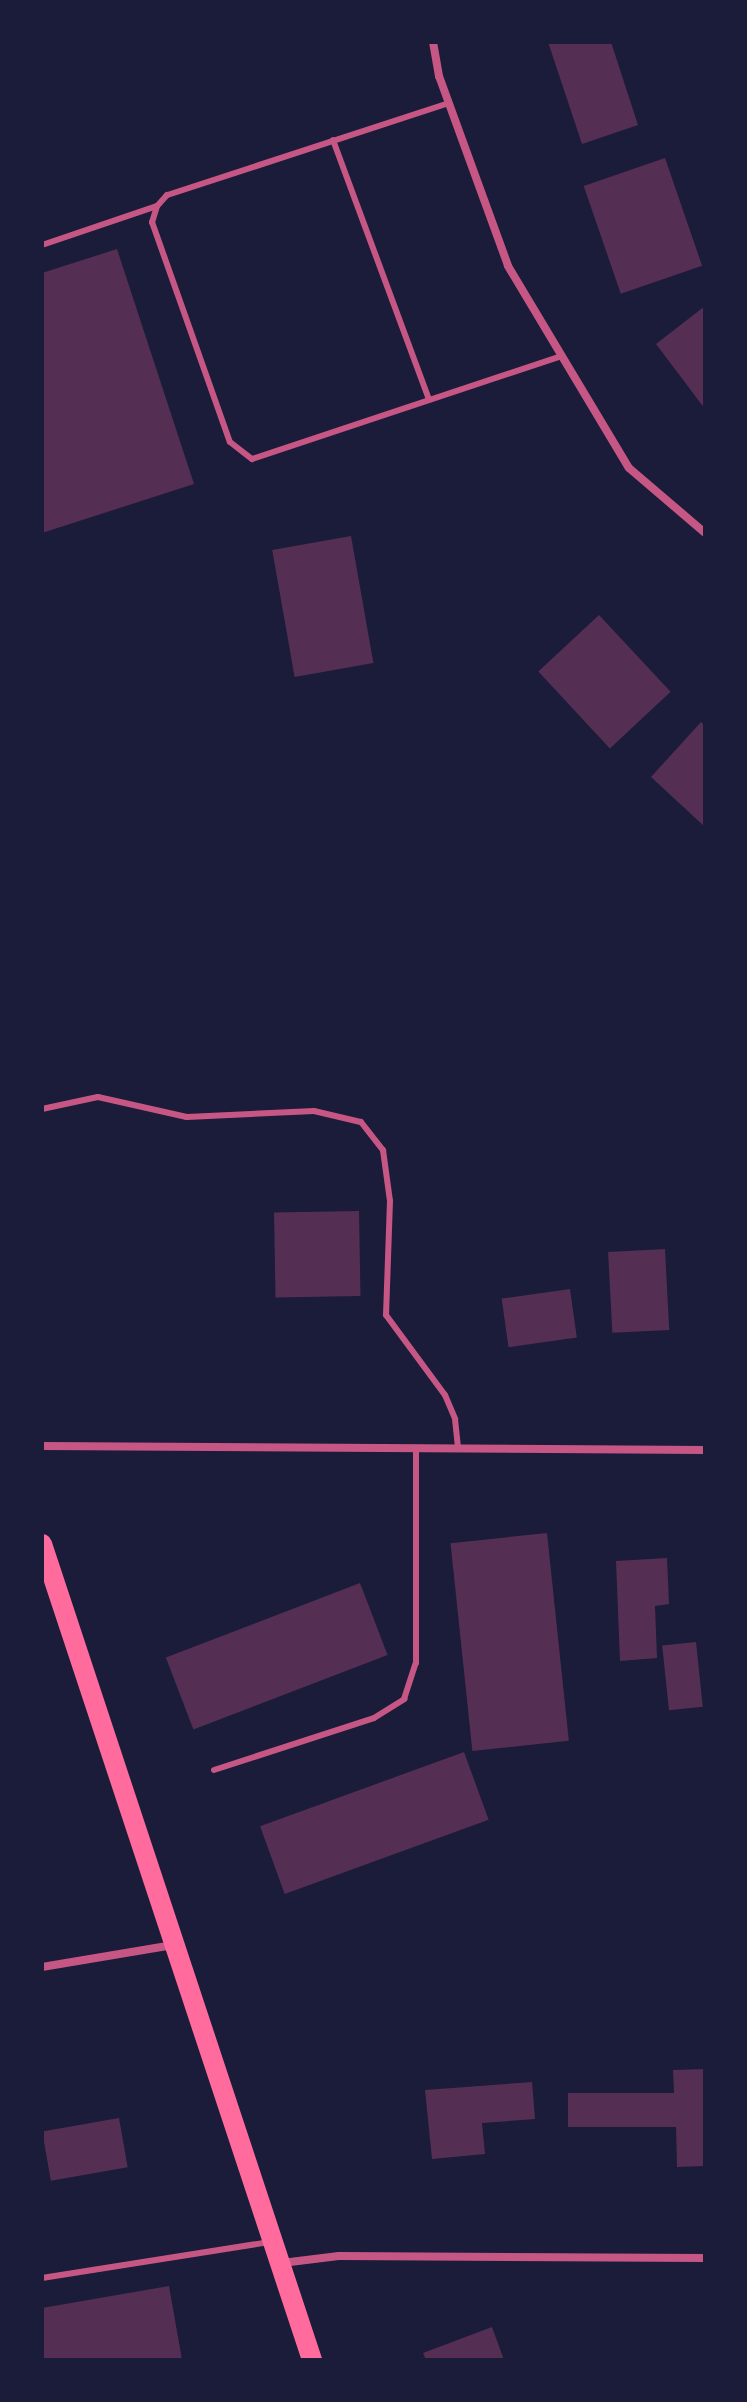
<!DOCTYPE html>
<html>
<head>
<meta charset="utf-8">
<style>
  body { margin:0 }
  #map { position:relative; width:747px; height:2402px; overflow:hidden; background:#1b1b3a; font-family:"Space Grotesk",sans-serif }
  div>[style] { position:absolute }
  .building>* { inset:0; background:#542f53; transform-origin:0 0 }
  .service>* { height:6px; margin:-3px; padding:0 3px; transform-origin:3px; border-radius:3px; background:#c65784 }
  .minor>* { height:8px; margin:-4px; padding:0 4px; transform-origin:4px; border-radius:4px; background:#c65784 }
  .primary>* { height:20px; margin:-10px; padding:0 10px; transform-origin:10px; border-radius:10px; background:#ff6b9d }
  span { translate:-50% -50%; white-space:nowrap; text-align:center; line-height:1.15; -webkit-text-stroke:6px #1b1b3a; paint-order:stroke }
  .frame { position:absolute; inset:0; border:44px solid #1b1b3a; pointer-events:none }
</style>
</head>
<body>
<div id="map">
  <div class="building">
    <div style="clip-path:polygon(548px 42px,611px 42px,638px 125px,582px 144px)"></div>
    <div style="left:665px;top:158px;width:114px;height:86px;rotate:71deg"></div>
    <div style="clip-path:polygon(117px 249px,194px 484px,42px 533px,42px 273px)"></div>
    <div style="clip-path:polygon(705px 306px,705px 409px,656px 344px)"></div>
    <div style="left:351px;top:536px;width:129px;height:80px;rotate:80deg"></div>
    <div style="left:599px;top:615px;width:105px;height:83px;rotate:47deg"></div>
    <div style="clip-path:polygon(701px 722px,705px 726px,705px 827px,651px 777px)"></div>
    <div style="left:359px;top:1211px;width:85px;height:85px;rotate:89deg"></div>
    <div style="left:665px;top:1249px;width:81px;height:57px;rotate:87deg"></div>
    <div style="left:570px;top:1289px;width:49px;height:69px;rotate:82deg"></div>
    <div style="left:547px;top:1533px;width:209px;height:97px;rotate:84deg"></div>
    <div style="clip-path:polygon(667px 1558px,669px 1604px,655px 1606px,657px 1658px,620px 1661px,616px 1561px)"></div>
    <div style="left:360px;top:1583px;width:77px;height:208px;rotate:69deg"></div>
    <div style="left:696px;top:1642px;width:65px;height:34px;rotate:84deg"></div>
    <div style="left:464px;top:1752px;width:72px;height:217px;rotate:70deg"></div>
    <div style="clip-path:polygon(705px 2069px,705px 2166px,677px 2167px,676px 2127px,568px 2127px,568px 2093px,674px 2093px,673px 2070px)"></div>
    <div style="clip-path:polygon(532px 2082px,535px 2119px,482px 2123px,485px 2154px,432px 2159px,425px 2090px)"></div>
    <div style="left:119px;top:2118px;width:50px;height:78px;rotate:80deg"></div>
    <div style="clip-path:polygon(169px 2286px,182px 2360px,42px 2360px,42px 2308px)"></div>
    <div style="clip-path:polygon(492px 2327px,504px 2360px,426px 2360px,423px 2353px)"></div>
  </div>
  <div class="service">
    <div style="left:449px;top:103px;width:297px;rotate:161.9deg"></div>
    <div style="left:167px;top:195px;width:15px;rotate:132deg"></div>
    <div style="left:157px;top:206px;width:17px;rotate:107deg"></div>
    <div style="left:152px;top:222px;width:233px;rotate:70.5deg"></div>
    <div style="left:230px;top:442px;width:28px;rotate:38deg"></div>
    <div style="left:252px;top:459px;width:326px;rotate:-18.4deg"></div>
    <div style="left:333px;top:140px;width:277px;rotate:69.7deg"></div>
    <div style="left:42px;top:245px;width:121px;rotate:-18.7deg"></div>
    <div style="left:42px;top:1109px;width:57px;rotate:-12.1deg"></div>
    <div style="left:98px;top:1097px;width:91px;rotate:12.7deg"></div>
    <div style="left:187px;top:1117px;width:127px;rotate:-2.7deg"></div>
    <div style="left:314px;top:1111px;width:48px;rotate:13.2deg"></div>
    <div style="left:361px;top:1122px;width:36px;rotate:52deg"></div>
    <div style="left:383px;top:1150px;width:51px;rotate:82.2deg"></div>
    <div style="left:390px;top:1201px;width:114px;rotate:92deg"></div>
    <div style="left:386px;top:1315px;width:99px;rotate:53.6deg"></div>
    <div style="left:445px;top:1395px;width:26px;rotate:67deg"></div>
    <div style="left:455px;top:1419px;width:29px;rotate:84deg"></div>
    <div style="left:214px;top:1770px;width:168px;rotate:-18deg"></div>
    <div style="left:374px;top:1718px;width:36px;rotate:-32deg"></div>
    <div style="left:404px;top:1699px;width:38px;rotate:-72deg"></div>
    <div style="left:416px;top:1663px;width:215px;rotate:-90deg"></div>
    <div style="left:42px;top:2278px;width:231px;rotate:-9deg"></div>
  </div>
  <div class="minor">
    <div style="left:433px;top:42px;width:35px;rotate:80deg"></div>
    <div style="left:439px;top:76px;width:202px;rotate:70deg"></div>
    <div style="left:508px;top:266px;width:235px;rotate:59.1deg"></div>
    <div style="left:629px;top:468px;width:100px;rotate:40.5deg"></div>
    <div style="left:42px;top:1446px;width:663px;rotate:0.35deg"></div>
    <div style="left:42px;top:1967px;width:133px;rotate:-9.5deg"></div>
    <div style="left:282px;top:2263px;width:57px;rotate:-7deg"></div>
    <div style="left:339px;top:2256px;width:366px;rotate:0.3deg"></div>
  </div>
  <div class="primary">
    <div style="left:42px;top:1544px;width:860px;rotate:71.69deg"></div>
  </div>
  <div class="frame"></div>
</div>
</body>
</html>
